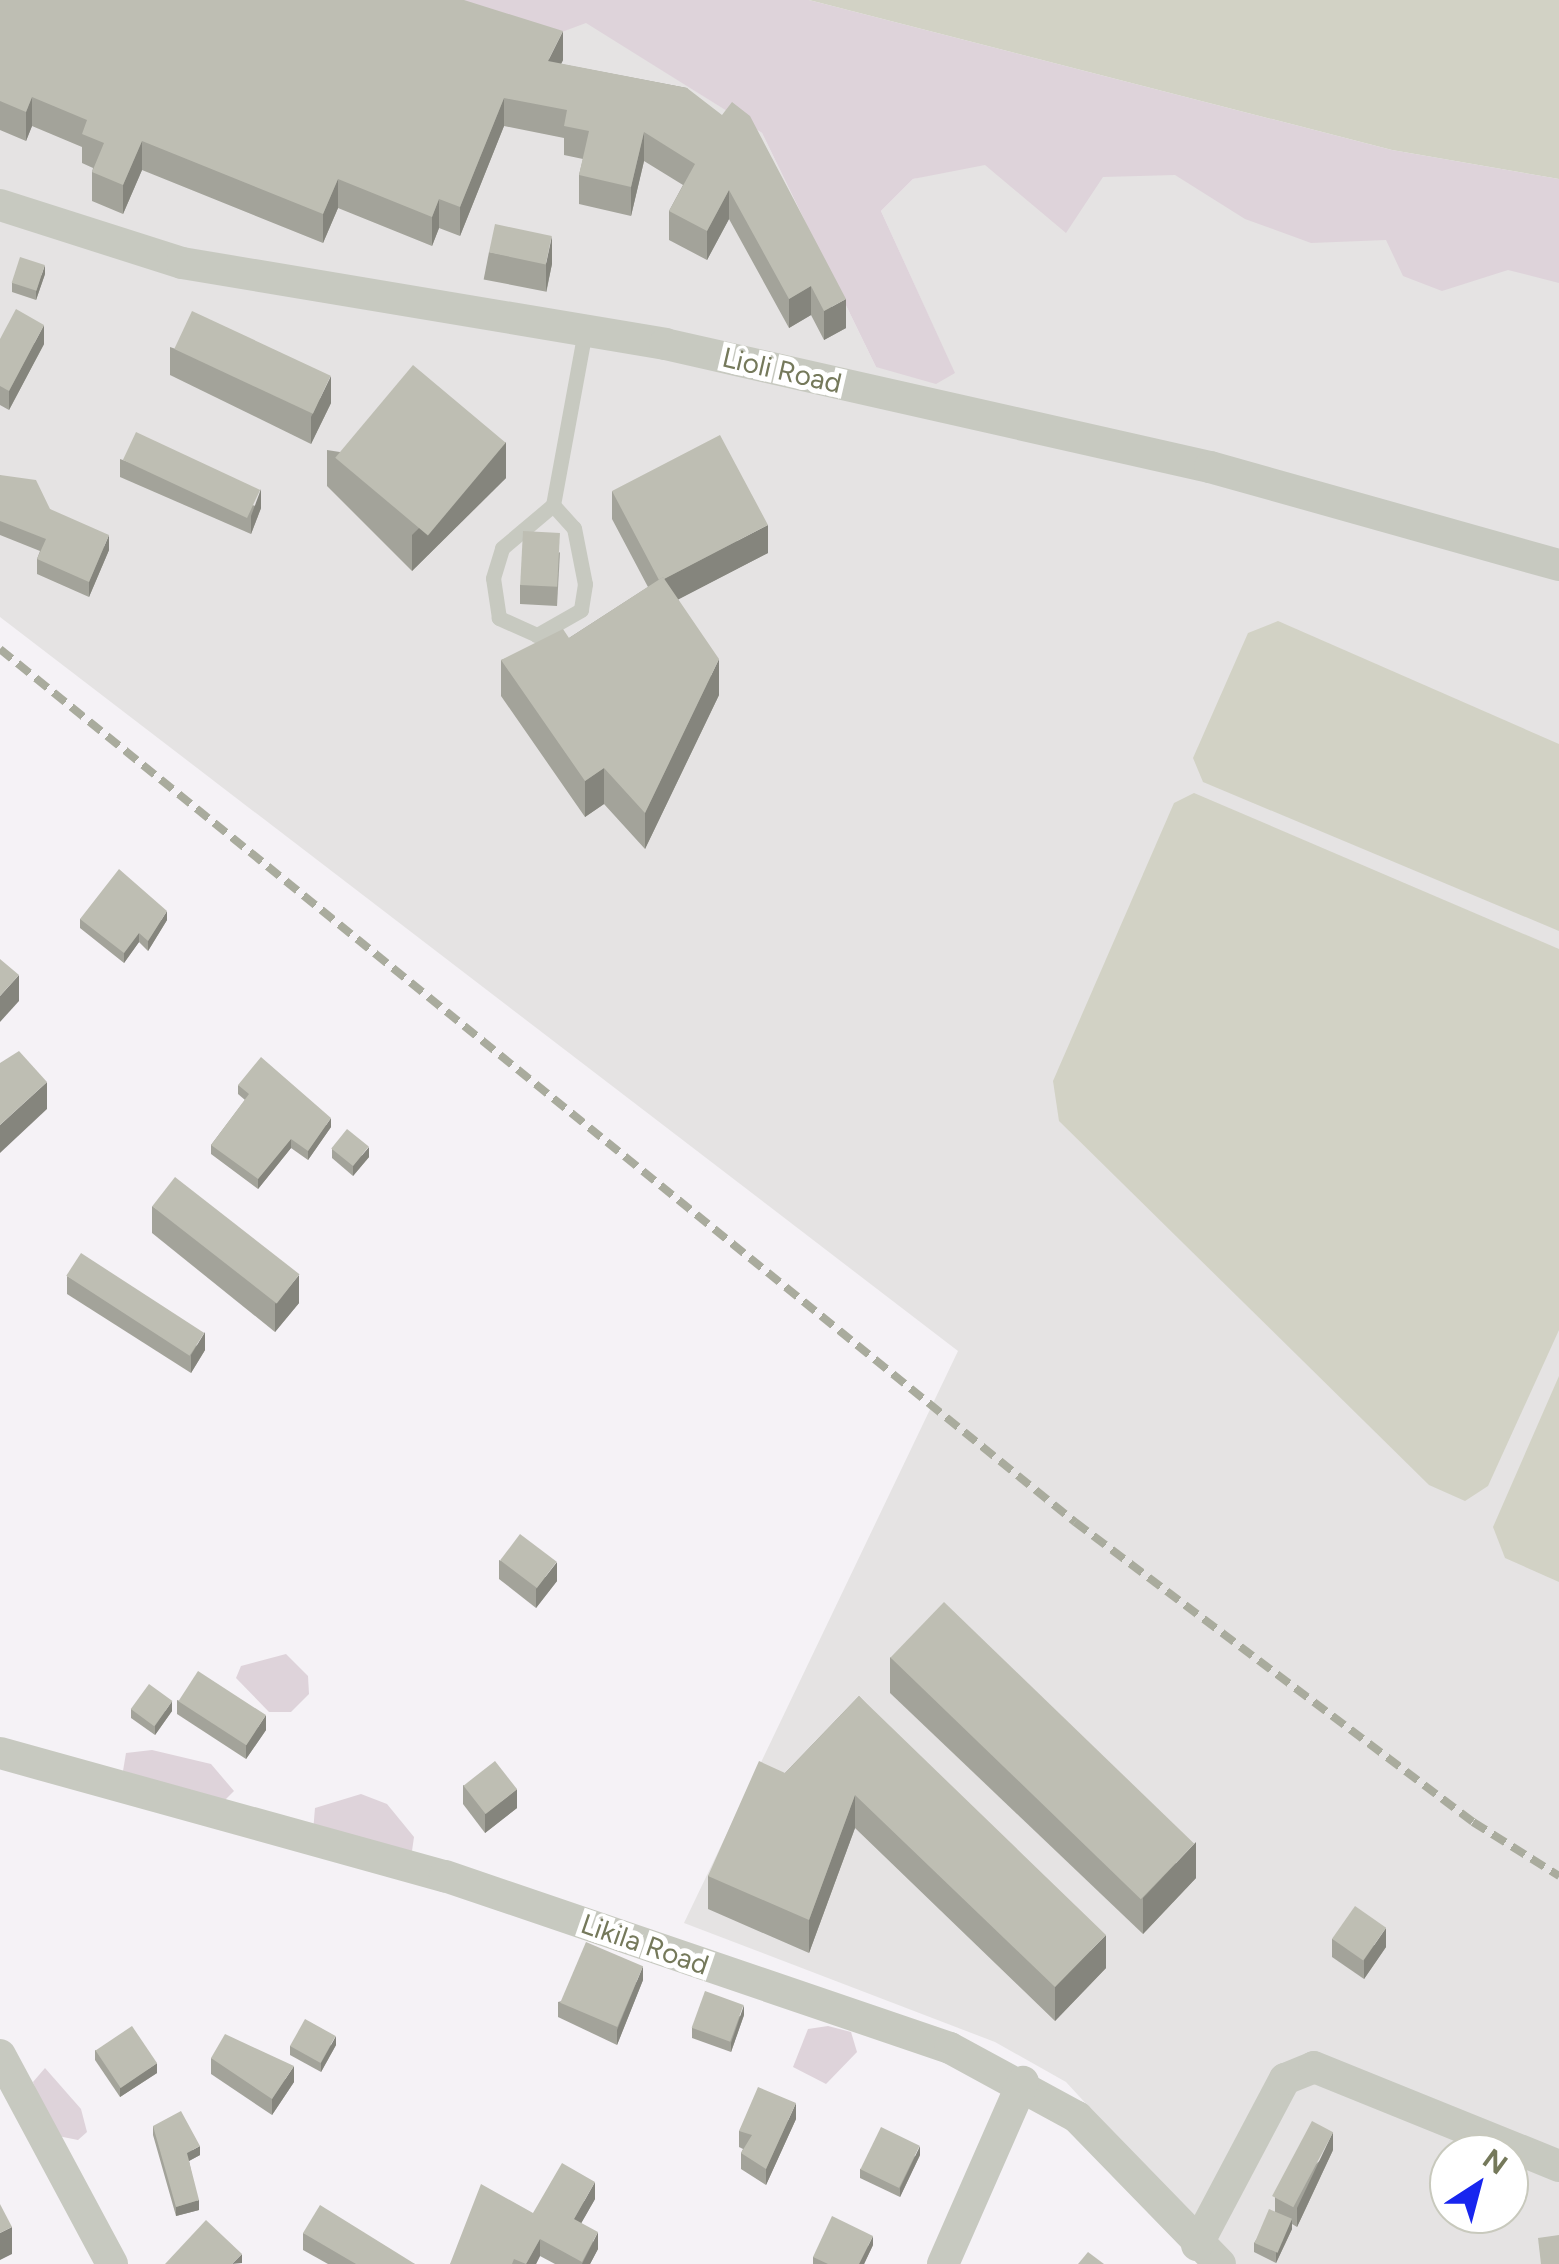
<!DOCTYPE html>
<html>
<head>
<meta charset="utf-8">
<style>
  body { margin:0 }
  #map { position:relative; width:1559px; height:2264px; overflow:hidden; background:#f5f2f6; font-family:Figtree,sans-serif }
  div>[style] { position:absolute }
  .built>* { inset:0; background:#e5e3e3 }
  .green>* { inset:0; background:#ded3da }
  .water>* { inset:0; background:#d2d2c5 }
  .lane>* { height:15px; margin:-7.5px; padding:0 7.5px; transform-origin:7.5px; border-radius:7.5px; background:#c7c9c0 }
  .street>* { height:32px; margin:-16px; padding:0 16px; transform-origin:16px; border-radius:16px; background:#c7c9c0 }
  .rail>* { height:8px; margin-top:-4px; transform-origin:0; background:repeating-linear-gradient(90deg,#a9ab9d 0 15px,transparent 0 23px) }
  .wall>* { inset:0; background:#a3a39a; transform-origin:0 0 }
  .shaded-wall>* { inset:0; background:#85857d }
  .building>* { inset:0; background:#bebeb3; transform-origin:0 0 }
  span { translate:-50% -50%; white-space:nowrap; text-align:center; line-height:1.15; -webkit-text-stroke:10px #fff; paint-order:stroke }
  .street-label { font-size:28px; color:#75795b }
  .north { position:absolute; left:1429px; top:2134px; width:100px; height:100px; box-sizing:border-box; background:#fff; border:2px solid #c8c9bd; border-radius:50%; rotate:36deg; font-size:28px; font-weight:700; line-height:40px; text-align:center; color:#75795b }
  .north::after { content:''; display:block; margin:auto; width:35px; height:45px; background:#1826ef; clip-path:polygon(50% 0,100% 100%,50% 72%,0 100%) }
</style>
</head>
<body>
<div id="map">
  <div class="built">
    <div style="clip-path:polygon(evenodd,0 0,543px 39px,586px 22px,762px 133px,876px 367px,954px 372px,881px 211px,913px 179px,1019px 152px,1176px 175px,1559px 277px,1559px 2264px,1234px 2264px,1066px 2082px,995px 2042px,684px 1923px,958px 1351px,0 617px,0 0,1449px 2154px,1509px 2154px,1509px 2214px,1449px 2214px,1449px 2154px)"></div>
  </div>
  <div class="green">
    <div style="clip-path:polygon(428px 0,809px 0,1392px 150px,1559px 179px,1559px 283px,1508px 270px,1442px 291px,1403px 276px,1386px 240px,1311px 243px,1245px 219px,1175px 175px,1103px 177px,1066px 233px,985px 165px,913px 179px,881px 211px,955px 373px,936px 384px,876px 367px,762px 133px,586px 23px,543px 39px)"></div>
    <div style="clip-path:polygon(286px 1654px,308px 1676px,309px 1694px,291px 1712px,269px 1712px,236px 1678px,241px 1666px)"></div>
    <div style="clip-path:polygon(152px 1750px,211px 1764px,234px 1791px,222px 1803px,123px 1771px,126px 1753px)"></div>
    <div style="clip-path:polygon(361px 1794px,387px 1804px,414px 1837px,411px 1858px,313px 1832px,315px 1808px)"></div>
    <div style="clip-path:polygon(828px 2026px,851px 2032px,857px 2052px,826px 2084px,793px 2067px,808px 2029px)"></div>
    <div style="clip-path:polygon(45px 2068px,81px 2109px,87px 2132px,78px 2140px,53px 2135px,33px 2082px)"></div>
  </div>
  <div class="water">
    <div style="clip-path:polygon(809px 0,1559px 0,1559px 179px,1392px 150px)"></div>
    <div style="clip-path:polygon(1278px 621px,1559px 744px,1559px 931px,1203px 782px,1193px 758px,1248px 633px)"></div>
    <div style="clip-path:polygon(1194px 793px,1559px 949px,1559px 1330px,1488px 1486px,1465px 1501px,1429px 1485px,1059px 1121px,1053px 1081px,1174px 803px)"></div>
    <div style="clip-path:polygon(1559px 1376px,1559px 1582px,1505px 1558px,1493px 1527px)"></div>
  </div>
  <div class="lane">
    <div style="left:553px;top:505px;width:31px;rotate:48deg"></div>
    <div style="left:574px;top:528px;width:57px;rotate:78.9deg"></div>
    <div style="left:585px;top:584px;width:26px;rotate:99deg"></div>
    <div style="left:581px;top:610px;width:51px;rotate:150.4deg"></div>
    <div style="left:537px;top:635px;width:42px;rotate:-155.9deg"></div>
    <div style="left:499px;top:618px;width:40px;rotate:-98.5deg"></div>
    <div style="left:493px;top:578px;width:31px;rotate:-73deg"></div>
    <div style="left:502px;top:548px;width:67px;rotate:-40.1deg"></div>
    <div style="left:553px;top:505px;width:178px;rotate:-79.6deg"></div>
  </div>
  <div class="street">
    <div style="left:0;top:205px;width:191px;rotate:17.7deg"></div>
    <div style="left:182px;top:263px;width:490px;rotate:9.5deg"></div>
    <div style="left:665px;top:344px;width:559px;rotate:12.72deg"></div>
    <div style="left:1210px;top:467px;width:362px;rotate:15.7deg"></div>
    <div style="left:0;top:1753px;width:462px;rotate:15.5deg"></div>
    <div style="left:445px;top:1876px;width:533px;rotate:18.81deg"></div>
    <div style="left:950px;top:2048px;width:145px;rotate:28.5deg"></div>
    <div style="left:1077px;top:2117px;width:205px;rotate:45.8deg"></div>
    <div style="left:0;top:2055px;width:237px;rotate:61.8deg"></div>
    <div style="left:1197px;top:2245px;width:188px;rotate:-62.1deg"></div>
    <div style="left:1285px;top:2079px;width:31px;rotate:-22deg"></div>
    <div style="left:1314px;top:2067px;width:264px;rotate:22deg"></div>
    <div style="left:943px;top:2264px;width:199px;rotate:-66.3deg"></div>
  </div>
  <div class="rail">
    <div style="left:0;top:649px;width:1385px;rotate:39.08deg"></div>
    <div style="left:1075px;top:1522px;width:498px;rotate:37deg"></div>
    <div style="left:1473px;top:1822px;width:102px;rotate:32.1deg"></div>
  </div>
  <div class="wall">
    <div style="clip-path:polygon(0 0,563px 60px,561px 64px,687px 88px,846px 328px,824px 340px,811px 315px,789px 328px,729px 219px,707px 260px,669px 240px,669px 211px,683px 185px,644px 161px,631px 216px,579px 204px,579px 175px,583px 159px,564px 155px,564px 138px,504px 126px,460px 236px,439px 228px,432px 246px,338px 208px,323px 243px,142px 170px,123px 214px,92px 201px,92px 172px,93px 168px,82px 163px,82px 147px,32px 126px,26px 141px,0 130px)"></div>
    <div style="left:489px;top:252px;width:64px;height:28px;rotate:11deg"></div>
    <div style="clip-path:polygon(45px 274px,36px 300px,12px 292px,12px 283px)"></div>
    <div style="clip-path:polygon(0 339px,44px 344px,9px 410px,0 405px)"></div>
    <div style="clip-path:polygon(170px 347px,331px 403px,311px 444px,170px 375px)"></div>
    <div style="clip-path:polygon(327px 450px,506px 478px,412px 571px,327px 486px)"></div>
    <div style="clip-path:polygon(120px 459px,261px 508px,251px 534px,120px 477px)"></div>
    <div style="clip-path:polygon(0 475px,109px 550px,89px 597px,37px 574px,37px 559px,40px 551px,0 535px)"></div>
    <div style="clip-path:polygon(612px 491px,768px 553px,678px 599px,719px 695px,645px 849px,604px 804px,585px 817px,501px 696px,501px 660px,569px 638px,648px 587px,612px 519px)"></div>
    <div style="clip-path:polygon(560px 552px,557px 606px,520px 604px,520px 585px)"></div>
    <div style="clip-path:polygon(80px 919px,167px 920px,148px 951px,139px 942px,124px 963px,80px 928px)"></div>
    <div style="clip-path:polygon(238px 1085px,331px 1127px,308px 1160px,291px 1148px,258px 1189px,211px 1154px,211px 1145px,245px 1100px,238px 1094px)"></div>
    <div style="clip-path:polygon(332px 1149px,369px 1157px,353px 1176px,332px 1158px)"></div>
    <div style="clip-path:polygon(152px 1206px,299px 1303px,275px 1332px,152px 1233px)"></div>
    <div style="clip-path:polygon(67px 1276px,205px 1350px,191px 1373px,67px 1294px)"></div>
    <div style="clip-path:polygon(499px 1560px,557px 1581px,536px 1608px,499px 1579px)"></div>
    <div style="clip-path:polygon(890px 1657px,1196px 1878px,1143px 1934px,890px 1693px)"></div>
    <div style="clip-path:polygon(859px 1696px,1106px 1968px,1055px 2021px,855px 1828px,809px 1953px,708px 1909px,708px 1876px,785px 1773px)"></div>
    <div style="clip-path:polygon(177px 1700px,266px 1730px,246px 1759px,177px 1714px)"></div>
    <div style="clip-path:polygon(131px 1709px,172px 1711px,155px 1735px,131px 1718px)"></div>
    <div style="clip-path:polygon(463px 1785px,517px 1808px,485px 1833px,463px 1804px)"></div>
    <div style="clip-path:polygon(1332px 1939px,1386px 1947px,1364px 1979px,1332px 1957px)"></div>
    <div style="clip-path:polygon(643px 1980px,617px 2045px,558px 2017px,558px 2002px)"></div>
    <div style="clip-path:polygon(744px 2015px,731px 2052px,692px 2038px,692px 2028px)"></div>
    <div style="clip-path:polygon(336px 2045px,321px 2072px,290px 2055px,290px 2046px)"></div>
    <div style="clip-path:polygon(95px 2050px,157px 2073px,120px 2097px,95px 2060px)"></div>
    <div style="clip-path:polygon(211px 2058px,294px 2082px,272px 2115px,211px 2074px)"></div>
    <div style="clip-path:polygon(796px 2119px,766px 2185px,741px 2169px,741px 2153px,743px 2149px,739px 2147px,739px 2131px)"></div>
    <div style="clip-path:polygon(153px 2126px,200px 2155px,189px 2161px,199px 2210px,176px 2216px,153px 2135px)"></div>
    <div style="clip-path:polygon(1333px 2150px,1297px 2227px,1292px 2224px,1292px 2229px,1276px 2263px,1254px 2252px,1254px 2243px,1275px 2212px,1275px 2197px)"></div>
    <div style="clip-path:polygon(920px 2155px,900px 2197px,860px 2178px,860px 2169px)"></div>
    <div style="clip-path:polygon(595px 2199px,581px 2223px,598px 2249px,590px 2264px,555px 2264px,540px 2256px,536px 2264px,450px 2264px,533px 2213px)"></div>
    <div style="clip-path:polygon(303px 2233px,415px 2264px,328px 2264px,303px 2250px)"></div>
    <div style="clip-path:polygon(873px 2245px,864px 2264px,813px 2264px,813px 2257px)"></div>
  </div>
  <div class="shaded-wall">
    <div style="clip-path:polygon(563px 31px,563px 60px,548px 90px,548px 61px)"></div>
    <div style="clip-path:polygon(32px 97px,32px 126px,26px 141px,26px 112px)"></div>
    <div style="clip-path:polygon(504px 98px,504px 126px,460px 236px,460px 207px)"></div>
    <div style="clip-path:polygon(644px 132px,644px 161px,631px 216px,631px 187px)"></div>
    <div style="clip-path:polygon(142px 141px,142px 170px,123px 214px,123px 185px)"></div>
    <div style="clip-path:polygon(338px 179px,338px 208px,323px 243px,323px 214px)"></div>
    <div style="clip-path:polygon(729px 190px,729px 219px,707px 260px,707px 231px)"></div>
    <div style="clip-path:polygon(439px 199px,439px 228px,432px 246px,432px 217px)"></div>
    <div style="clip-path:polygon(552px 236px,552px 264px,546px 292px,546px 264px)"></div>
    <div style="clip-path:polygon(45px 265px,45px 274px,36px 300px,36px 291px)"></div>
    <div style="clip-path:polygon(811px 286px,811px 315px,789px 328px,789px 299px)"></div>
    <div style="clip-path:polygon(846px 299px,846px 328px,824px 340px,824px 311px)"></div>
    <div style="clip-path:polygon(44px 325px,44px 344px,9px 410px,9px 391px)"></div>
    <div style="clip-path:polygon(331px 376px,331px 403px,311px 444px,311px 417px)"></div>
    <div style="clip-path:polygon(506px 442px,506px 478px,412px 571px,412px 535px)"></div>
    <div style="clip-path:polygon(261px 489px,261px 508px,251px 534px,251px 516px)"></div>
    <div style="clip-path:polygon(768px 525px,768px 553px,660px 609px,660px 581px)"></div>
    <div style="clip-path:polygon(109px 535px,109px 550px,89px 597px,89px 582px)"></div>
    <div style="clip-path:polygon(719px 659px,719px 695px,645px 849px,645px 813px)"></div>
    <div style="clip-path:polygon(604px 768px,604px 804px,585px 817px,585px 781px)"></div>
    <div style="clip-path:polygon(167px 911px,167px 920px,148px 951px,148px 941px)"></div>
    <div style="clip-path:polygon(139px 933px,139px 942px,124px 963px,124px 953px)"></div>
    <div style="clip-path:polygon(19px 975px,19px 1001px,0 1022px,0 996px)"></div>
    <div style="clip-path:polygon(47px 1082px,47px 1109px,0 1153px,0 1125px)"></div>
    <div style="clip-path:polygon(331px 1118px,331px 1127px,308px 1160px,308px 1151px)"></div>
    <div style="clip-path:polygon(291px 1139px,291px 1148px,258px 1189px,258px 1179px)"></div>
    <div style="clip-path:polygon(369px 1147px,369px 1157px,353px 1176px,353px 1166px)"></div>
    <div style="clip-path:polygon(299px 1275px,299px 1303px,275px 1332px,275px 1304px)"></div>
    <div style="clip-path:polygon(205px 1332px,205px 1350px,191px 1373px,191px 1355px)"></div>
    <div style="clip-path:polygon(557px 1562px,557px 1581px,536px 1608px,536px 1589px)"></div>
    <div style="clip-path:polygon(172px 1701px,172px 1711px,155px 1735px,155px 1726px)"></div>
    <div style="clip-path:polygon(266px 1715px,266px 1730px,246px 1759px,246px 1745px)"></div>
    <div style="clip-path:polygon(517px 1789px,517px 1808px,485px 1833px,485px 1814px)"></div>
    <div style="clip-path:polygon(855px 1795px,855px 1828px,809px 1953px,809px 1920px)"></div>
    <div style="clip-path:polygon(1196px 1842px,1196px 1878px,1143px 1934px,1143px 1898px)"></div>
    <div style="clip-path:polygon(1386px 1928px,1386px 1947px,1364px 1979px,1364px 1960px)"></div>
    <div style="clip-path:polygon(1106px 1935px,1106px 1968px,1055px 2021px,1055px 1987px)"></div>
    <div style="clip-path:polygon(643px 1966px,643px 1980px,617px 2045px,617px 2030px)"></div>
    <div style="clip-path:polygon(744px 2005px,744px 2015px,731px 2052px,731px 2043px)"></div>
    <div style="clip-path:polygon(336px 2036px,336px 2045px,321px 2072px,321px 2063px)"></div>
    <div style="clip-path:polygon(157px 2063px,157px 2073px,120px 2097px,120px 2088px)"></div>
    <div style="clip-path:polygon(294px 2066px,294px 2082px,272px 2115px,272px 2099px)"></div>
    <div style="clip-path:polygon(796px 2103px,796px 2119px,766px 2185px,766px 2169px)"></div>
    <div style="clip-path:polygon(1333px 2132px,1333px 2150px,1297px 2227px,1297px 2208px)"></div>
    <div style="clip-path:polygon(200px 2146px,200px 2155px,187px 2162px,187px 2153px)"></div>
    <div style="clip-path:polygon(920px 2146px,920px 2155px,900px 2197px,900px 2188px)"></div>
    <div style="clip-path:polygon(595px 2182px,595px 2199px,574px 2236px,574px 2219px)"></div>
    <div style="clip-path:polygon(199px 2200px,199px 2210px,176px 2216px,176px 2207px)"></div>
    <div style="clip-path:polygon(1292px 2219px,1292px 2229px,1276px 2263px,1276px 2253px)"></div>
    <div style="clip-path:polygon(12px 2227px,12px 2254px,0 2260px,0 2233px)"></div>
    <div style="clip-path:polygon(598px 2232px,598px 2249px,590px 2264px,582px 2264px)"></div>
    <div style="clip-path:polygon(873px 2236px,873px 2245px,864px 2264px,859px 2264px)"></div>
    <div style="clip-path:polygon(540px 2239px,540px 2256px,536px 2264px,526px 2264px)"></div>
    <div style="clip-path:polygon(242px 2254px,242px 2263px,232px 2264px)"></div>
  </div>
  <div class="building">
    <div style="clip-path:polygon(0 0,464px 0,563px 31px,548px 61px,687px 88px,722px 115px,732px 102px,750px 116px,846px 299px,824px 311px,811px 286px,789px 299px,729px 190px,707px 231px,669px 211px,695px 164px,644px 132px,631px 187px,579px 175px,589px 131px,564px 126px,567px 110px,504px 98px,460px 207px,439px 199px,432px 217px,338px 179px,323px 214px,142px 141px,123px 185px,92px 172px,104px 143px,82px 134px,87px 120px,32px 97px,26px 112px,0 101px)"></div>
    <div style="left:495px;top:224px;width:58px;height:29px;rotate:12deg"></div>
    <div style="left:20px;top:257px;width:26px;height:27px;rotate:18deg"></div>
    <div style="clip-path:polygon(16px 309px,44px 325px,9px 391px,0 386px,0 339px)"></div>
    <div style="left:192px;top:311px;width:153px;height:42px;rotate:25deg"></div>
    <div style="left:413px;top:365px;width:121px;height:121px;rotate:40deg"></div>
    <div style="left:136px;top:432px;width:137px;height:31px;rotate:25deg"></div>
    <div style="clip-path:polygon(720px 435px,768px 525px,664px 579px,663px 577px,659px 580px,612px 491px)"></div>
    <div style="clip-path:polygon(0 475px,36px 480px,50px 509px,109px 535px,89px 582px,37px 559px,46px 539px,0 521px)"></div>
    <div style="left:523px;top:531px;width:37px;height:54px;rotate:3deg"></div>
    <div style="clip-path:polygon(663px 577px,719px 659px,645px 813px,604px 768px,585px 781px,501px 660px,563px 629px,569px 638px)"></div>
    <div style="clip-path:polygon(119px 869px,167px 911px,148px 941px,139px 933px,124px 953px,80px 919px)"></div>
    <div style="clip-path:polygon(0 959px,19px 975px,0 996px)"></div>
    <div style="clip-path:polygon(19px 1051px,47px 1082px,0 1125px,0 1063px)"></div>
    <div style="clip-path:polygon(261px 1057px,331px 1118px,308px 1151px,291px 1139px,258px 1179px,211px 1145px,249px 1094px,238px 1085px)"></div>
    <div style="left:347px;top:1129px;width:28px;height:25px;rotate:39deg"></div>
    <div style="left:175px;top:1177px;width:158px;height:37px;rotate:38deg"></div>
    <div style="left:81px;top:1253px;width:147px;height:27px;rotate:33deg"></div>
    <div style="left:520px;top:1534px;width:46px;height:33px;rotate:37deg"></div>
    <div style="left:944px;top:1602px;width:348px;height:77px;rotate:44deg"></div>
    <div style="left:198px;top:1671px;width:81px;height:36px;rotate:33deg"></div>
    <div style="left:149px;top:1684px;width:29px;height:31px;rotate:36deg"></div>
    <div style="clip-path:polygon(859px 1696px,1106px 1935px,1055px 1987px,855px 1795px,809px 1920px,708px 1876px,759px 1761px,785px 1773px)"></div>
    <div style="left:495px;top:1761px;width:36px;height:40px;rotate:52deg"></div>
    <div style="left:1355px;top:1906px;width:38px;height:40px;rotate:35deg"></div>
    <div style="left:586px;top:1942px;width:62px;height:66px;rotate:23deg"></div>
    <div style="left:705px;top:1991px;width:41px;height:39px;rotate:20deg"></div>
    <div style="left:305px;top:2019px;width:35px;height:31px;rotate:29deg"></div>
    <div style="left:132px;top:2026px;width:45px;height:44px;rotate:56deg"></div>
    <div style="clip-path:polygon(225px 2034px,294px 2066px,272px 2099px,211px 2058px)"></div>
    <div style="clip-path:polygon(758px 2087px,796px 2103px,766px 2169px,741px 2153px,752px 2135px,739px 2131px)"></div>
    <div style="clip-path:polygon(181px 2111px,200px 2146px,187px 2153px,199px 2200px,176px 2207px,153px 2126px)"></div>
    <div style="left:1312px;top:2121px;width:24px;height:85px;rotate:28deg"></div>
    <div style="left:881px;top:2127px;width:43px;height:47px;rotate:26deg"></div>
    <div style="clip-path:polygon(562px 2163px,595px 2182px,574px 2219px,598px 2232px,582px 2262px,540px 2239px,526px 2264px,514px 2259px,512px 2264px,450px 2264px,481px 2184px,533px 2213px)"></div>
    <div style="clip-path:polygon(0 2204px,12px 2227px,0 2233px)"></div>
    <div style="clip-path:polygon(320px 2205px,415px 2264px,356px 2264px,303px 2233px)"></div>
    <div style="left:1269px;top:2209px;width:25px;height:37px;rotate:23deg"></div>
    <div style="clip-path:polygon(832px 2216px,873px 2236px,859px 2264px,828px 2264px,813px 2257px)"></div>
    <div style="clip-path:polygon(206px 2220px,242px 2254px,232px 2264px,165px 2264px)"></div>
    <div style="clip-path:polygon(1559px 2235px,1559px 2264px,1541px 2264px,1538px 2238px)"></div>
    <div style="clip-path:polygon(1088px 2252px,1104px 2264px,1078px 2264px)"></div>
  </div>
  <div class="street-label">
    <span style="left:782px;top:370px;rotate:13deg">Lioli Road</span>
    <span style="left:645px;top:1944px;rotate:19deg">Likila Road</span>
  </div>
  <div class="north">N</div>
</div>
</body>
</html>
